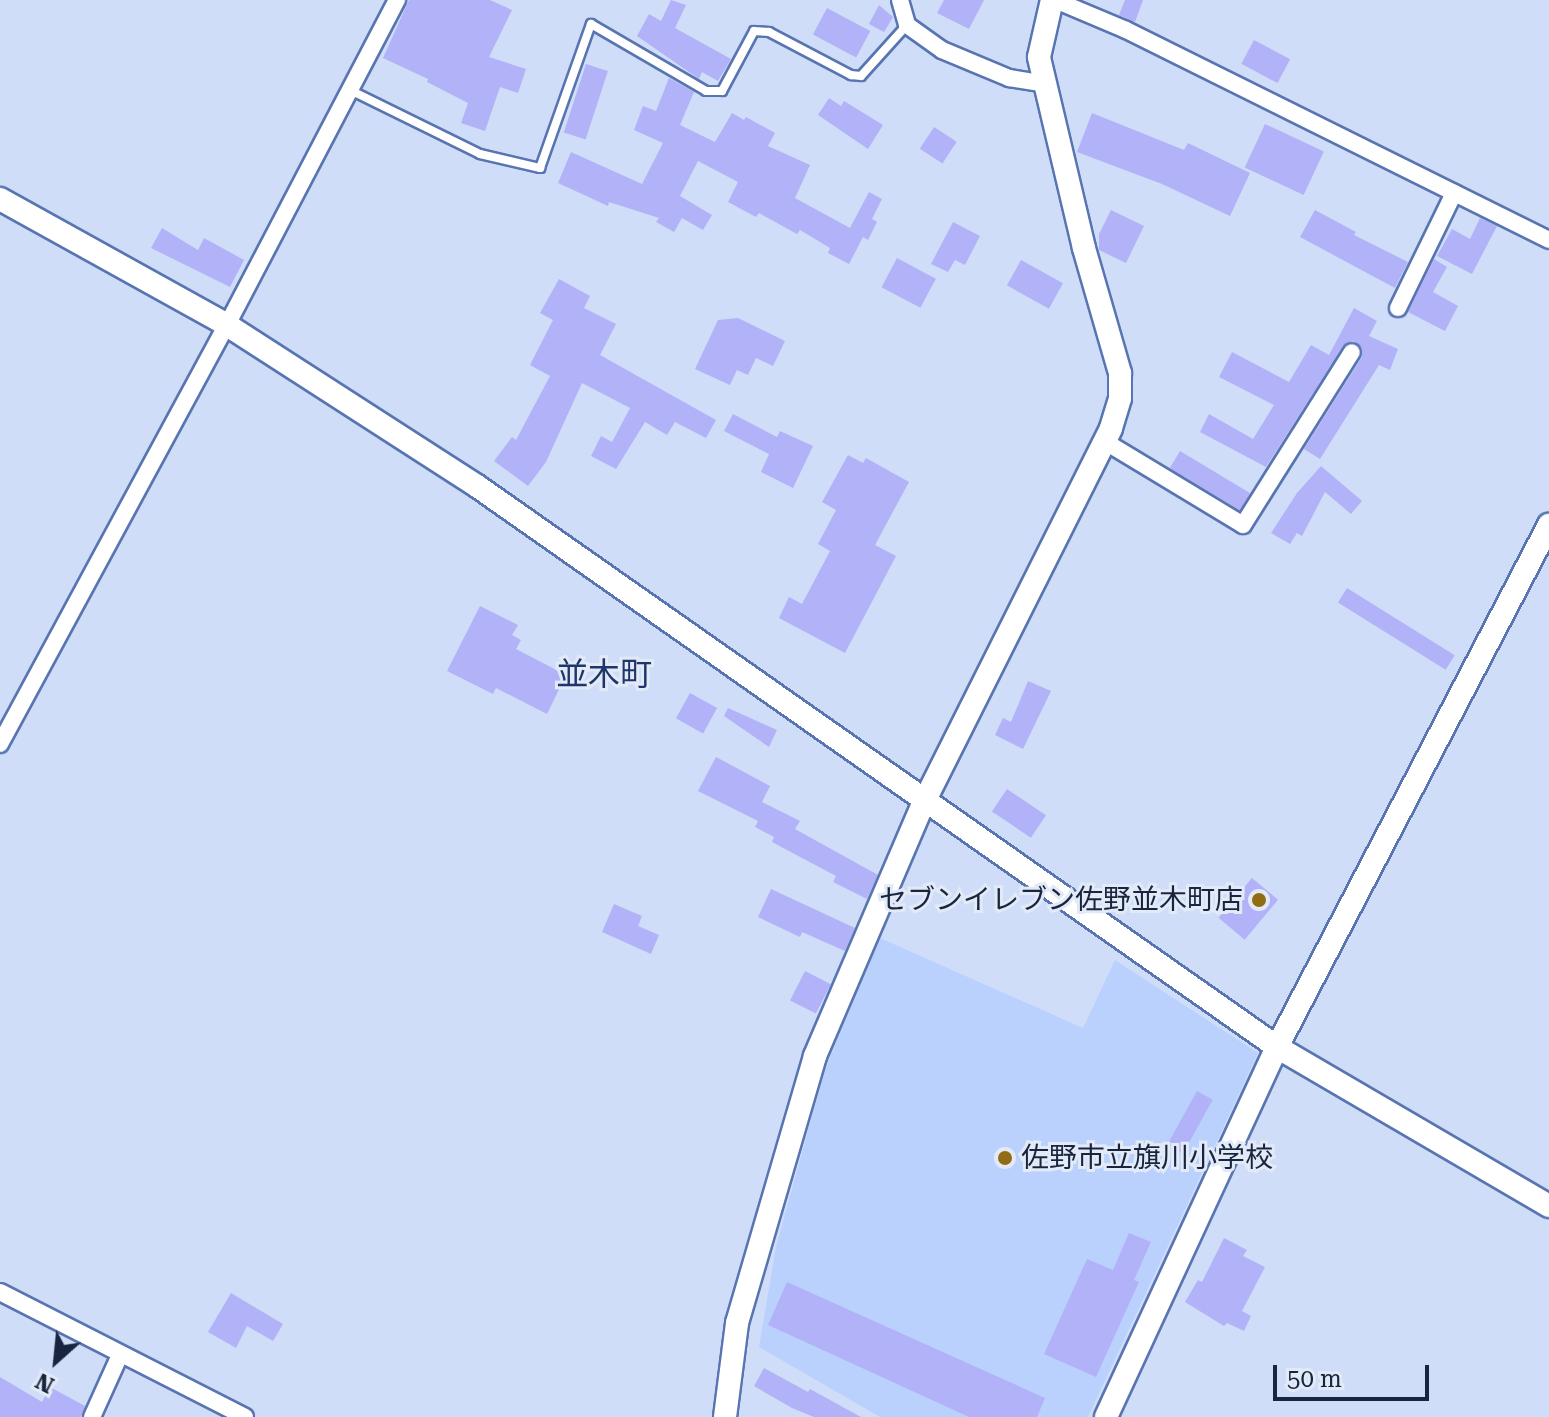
<!DOCTYPE html>
<html>
<head>
<meta charset="utf-8">
<style>
  body { margin:0 }
  #map { position:relative; width:1549px; height:1417px; overflow:hidden; background:#cfddf8; font-family:"Roboto Serif","Noto Sans JP",serif }
  div>[style] { position:absolute }
  .built>* { inset:0; background:#bbd1fd }
  .building>* { inset:0; background:#b2b2f8; transform-origin:0 0 }
  .roads { filter:drop-shadow(2px 0 #5875b1) drop-shadow(-2px 0 #5875b1) drop-shadow(0 2px #5875b1) drop-shadow(0 -2px #5875b1) }
  .lane>* { height:8px; margin:-4px; padding:0 4px; transform-origin:4px; border-radius:4px; background:#fff }
  .street>* { height:16px; margin:-8px; padding:0 8px; transform-origin:8px; border-radius:8px; background:#fff }
  .secondary>* { height:22px; margin:-11px; padding:0 11px; transform-origin:11px; border-radius:11px; background:#fff }
  .dots>* { width:22px; height:22px; translate:-50% -50%; box-sizing:border-box; border:4px solid #e3eaf7; border-radius:50% }
  span { translate:-50% -50%; white-space:nowrap; text-align:center; line-height:1.15; -webkit-text-stroke:6px #e3eaf7; paint-order:stroke }
  .poi-label { font-size:28px; color:#19253e }
  .right { translate:-100% -50%; text-align:right }
  .left { translate:0 -50%; text-align:left }
  .quarter-label { font-size:32px; color:#1e366c }
  .north { position:absolute; left:16px; top:1321px; width:80px; height:80px; -webkit-text-stroke:6px #e3eaf7; paint-order:stroke; rotate:207deg; font-size:22px; font-weight:700; line-height:32px; text-align:center; color:#19253e }
  .north::after { content:''; display:block; margin:auto; width:28px; height:36px; background:#19253e; clip-path:polygon(50% 0,100% 100%,50% 72%,0 100%) }
  .scale { position:absolute; left:1273px; top:1365px; width:156px; height:36px; box-sizing:border-box; border:4px solid #19253e; border-top:0; padding-left:10px; font-size:24px; line-height:28px; white-space:nowrap; color:#19253e; -webkit-text-stroke:6px #e3eaf7; paint-order:stroke }
</style>
</head>
<body>
<div id="map">
  <div class="built">
    <div style="clip-path:polygon(880px 938px,1083px 1028px,1115px 960px,1258px 1053px,1088px 1417px,880px 1417px,759px 1347px,776px 1247px,825px 1069px)"></div>
  </div>
  <div class="building">
    <div style="clip-path:polygon(409px 0,490px 0,512px 10px,489px 57px,526px 69px,518px 93px,500px 87px,485px 131px,461px 123px,468px 103px,427px 82px,428px 79px,383px 58px)"></div>
    <div style="clip-path:polygon(671px 0,686px 5px,675px 28px,731px 59px,718px 81px,702px 72px,699px 79px,637px 36px,649px 14px,661px 21px)"></div>
    <div style="clip-path:polygon(944px 0,984px 0,969px 29px,937px 13px)"></div>
    <div style="clip-path:polygon(1125px 0,1143px 0,1135px 22px,1119px 15px)"></div>
    <div style="clip-path:polygon(879px 5px,893px 17px,884px 32px,869px 24px)"></div>
    <div style="left:827px;top:8px;width:49px;height:30px;rotate:28deg"></div>
    <div style="left:1254px;top:40px;width:41px;height:27px;rotate:28deg"></div>
    <div style="left:586px;top:64px;width:23px;height:72px;rotate:18deg"></div>
    <div style="clip-path:polygon(669px 78px,694px 92px,680px 125px,715px 142px,732px 113px,744px 120px,746px 117px,775px 133px,768px 146px,810px 165px,795px 198px,850px 228px,869px 192px,882px 199px,872px 219px,877px 222px,868px 240px,863px 237px,849px 264px,828px 253px,830px 248px,800px 230px,797px 234px,759px 213px,756px 217px,728px 202px,738px 182px,698px 161px,680px 196px,712px 215px,703px 230px,682px 218px,674px 232px,656px 222px,659px 218px,609px 202px,608px 206px,558px 183px,571px 152px,642px 184px,663px 143px,634px 130px,643px 106px,656px 111px)"></div>
    <div style="clip-path:polygon(829px 98px,841px 106px,844px 101px,883px 125px,868px 149px,818px 115px)"></div>
    <div style="clip-path:polygon(1092px 113px,1184px 150px,1188px 143px,1250px 173px,1230px 216px,1162px 184px,1077px 152px)"></div>
    <div style="left:1265px;top:124px;width:65px;height:48px;rotate:25deg"></div>
    <div style="left:934px;top:127px;width:27px;height:26px;rotate:33deg"></div>
    <div style="clip-path:polygon(1111px 210px,1144px 226px,1126px 263px,1099px 250px,1099px 234px)"></div>
    <div style="clip-path:polygon(1315px 210px,1356px 232px,1354px 235px,1408px 262px,1395px 288px,1300px 237px)"></div>
    <div style="clip-path:polygon(1480px 218px,1497px 226px,1472px 274px,1437px 256px,1452px 229px,1470px 239px)"></div>
    <div style="clip-path:polygon(953px 222px,980px 236px,965px 265px,955px 260px,948px 272px,931px 264px)"></div>
    <div style="clip-path:polygon(162px 228px,198px 250px,204px 238px,244px 260px,230px 287px,151px 248px)"></div>
    <div style="left:897px;top:258px;width:44px;height:33px;rotate:28deg"></div>
    <div style="clip-path:polygon(1434px 259px,1447px 267px,1433px 292px,1458px 306px,1445px 331px,1408px 312px)"></div>
    <div style="left:1021px;top:260px;width:48px;height:29px;rotate:29deg"></div>
    <div style="clip-path:polygon(559px 279px,590px 296px,584px 308px,616px 324px,600px 355px,716px 420px,706px 438px,675px 422px,667px 435px,645px 422px,616px 469px,591px 456px,601px 436px,612px 442px,630px 408px,582px 383px,546px 462px,528px 486px,494px 461px,512px 437px,516px 440px,550px 376px,530px 365px,553px 320px,540px 313px)"></div>
    <div style="clip-path:polygon(1354px 308px,1377px 321px,1369px 336px,1398px 349px,1390px 370px,1379px 365px,1320px 459px,1304px 449px,1362px 357px,1362px 348px,1353px 341px,1343px 346px,1266px 467px,1200px 432px,1209px 414px,1253px 439px,1274px 405px,1219px 377px,1232px 352px,1289px 382px,1311px 345px,1329px 355px)"></div>
    <div style="clip-path:polygon(738px 318px,785px 341px,773px 366px,756px 358px,748px 375px,737px 370px,730px 385px,695px 369px,718px 320px)"></div>
    <div style="clip-path:polygon(733px 414px,777px 437px,780px 431px,813px 446px,793px 488px,761px 472px,769px 454px,724px 431px)"></div>
    <div style="left:1180px;top:451px;width:82px;height:20px;rotate:31deg"></div>
    <div style="clip-path:polygon(848px 455px,863px 463px,866px 458px,909px 482px,875px 545px,896px 556px,845px 653px,779px 618px,789px 597px,802px 604px,830px 551px,818px 544px,836px 510px,822px 502px)"></div>
    <div style="clip-path:polygon(1321px 466px,1362px 501px,1351px 514px,1325px 492px,1302px 536px,1297px 533px,1290px 544px,1271px 533px,1297px 493px)"></div>
    <div style="left:1347px;top:588px;width:127px;height:17px;rotate:32deg"></div>
    <div style="clip-path:polygon(480px 606px,518px 625px,512px 635px,521px 640px,516px 649px,566px 675px,547px 714px,496px 688px,493px 694px,447px 671px)"></div>
    <div style="clip-path:polygon(1028px 681px,1051px 691px,1023px 749px,995px 735px,1003px 718px,1011px 722px)"></div>
    <div style="left:690px;top:693px;width:31px;height:29px;rotate:29deg"></div>
    <div style="clip-path:polygon(728px 708px,777px 730px,769px 747px,724px 716px)"></div>
    <div style="clip-path:polygon(716px 757px,770px 786px,762px 802px,800px 821px,795px 829px,878px 875px,867px 899px,833px 882px,836px 876px,772px 842px,774px 837px,755px 827px,758px 821px,698px 791px)"></div>
    <div style="left:1007px;top:789px;width:47px;height:27px;rotate:34deg"></div>
    <div style="left:1252px;top:878px;width:34px;height:52px;rotate:40deg"></div>
    <div style="clip-path:polygon(771px 889px,855px 928px,845px 951px,802px 932px,800px 937px,758px 917px)"></div>
    <div style="clip-path:polygon(614px 904px,642px 916px,638px 926px,659px 935px,651px 954px,602px 932px)"></div>
    <div style="left:805px;top:971px;width:29px;height:33px;rotate:27deg"></div>
    <div style="left:1197px;top:1091px;width:18px;height:62px;rotate:29deg"></div>
    <div style="clip-path:polygon(1129px 1233px,1151px 1242px,1134px 1280px,1139px 1282px,1096px 1377px,1044px 1354px,1087px 1259px,1113px 1270px)"></div>
    <div style="clip-path:polygon(1224px 1238px,1247px 1250px,1243px 1256px,1265px 1267px,1242px 1311px,1251px 1316px,1244px 1331px,1227px 1323px,1224px 1326px,1185px 1302px,1198px 1280px,1202px 1282px)"></div>
    <div style="clip-path:polygon(787px 1282px,1045px 1398px,1037px 1417px,969px 1417px,768px 1325px)"></div>
    <div style="clip-path:polygon(231px 1293px,283px 1324px,273px 1341px,247px 1326px,236px 1348px,208px 1332px)"></div>
    <div style="clip-path:polygon(764px 1368px,808px 1392px,810px 1389px,861px 1417px,814px 1417px,792px 1408px,754px 1386px)"></div>
    <div style="clip-path:polygon(0 1377px,42px 1402px,50px 1387px,85px 1406px,81px 1417px,0 1417px)"></div>
  </div>
  <div class="roads">
    <div class="lane">
      <div style="left:350px;top:90px;width:145px;rotate:26.2deg"></div>
      <div style="left:480px;top:154px;width:62px;rotate:13.1deg"></div>
      <div style="left:540px;top:168px;width:153px;rotate:-70.5deg"></div>
      <div style="left:591px;top:24px;width:133px;rotate:30.2deg"></div>
      <div style="left:706px;top:91px;width:16px"></div>
      <div style="left:722px;top:91px;width:68px;rotate:-61.9deg"></div>
      <div style="left:754px;top:31px;width:15px;rotate:4deg"></div>
      <div style="left:769px;top:32px;width:93px;rotate:27.7deg"></div>
      <div style="left:851px;top:75px;width:10px;rotate:6deg"></div>
      <div style="left:861px;top:76px;width:69px;rotate:-48deg"></div>
    </div>
    <div class="street">
      <div style="left:900px;top:0;width:26px;rotate:74deg"></div>
      <div style="left:907px;top:25px;width:43px;rotate:35.5deg"></div>
      <div style="left:942px;top:50px;width:73px;rotate:22.7deg"></div>
      <div style="left:1009px;top:78px;width:37px;rotate:9deg"></div>
      <div style="left:1055px;top:0;width:77px;rotate:22.9deg"></div>
      <div style="left:1126px;top:30px;width:472px;rotate:26.4deg"></div>
      <div style="left:1398px;top:308px;width:128px;rotate:-64deg"></div>
      <div style="left:1104px;top:441px;width:162px;rotate:31.1deg"></div>
      <div style="left:1243px;top:525px;width:204px;rotate:-57.8deg"></div>
      <div style="left:0;top:744px;width:477px;rotate:-61.6deg"></div>
      <div style="left:227px;top:325px;width:367px;rotate:-62.4deg"></div>
      <div style="left:0;top:1292px;width:275px;rotate:27deg"></div>
      <div style="left:92px;top:1417px;width:68px;rotate:-65.7deg"></div>
    </div>
    <div class="secondary">
      <div style="left:0;top:199px;width:260px;rotate:29deg"></div>
      <div style="left:227px;top:325px;width:297px;rotate:32.8deg"></div>
      <div style="left:477px;top:486px;width:977px;rotate:35.04deg"></div>
      <div style="left:1277px;top:1047px;width:315px;rotate:30.3deg"></div>
      <div style="left:725px;top:1417px;width:95px;rotate:-82.7deg"></div>
      <div style="left:737px;top:1323px;width:278px;rotate:-73.7deg"></div>
      <div style="left:815px;top:1056px;width:276px;rotate:-66.8deg"></div>
      <div style="left:924px;top:802px;width:418px;rotate:-63.4deg"></div>
      <div style="left:1111px;top:428px;width:31px;rotate:-73deg"></div>
      <div style="left:1120px;top:398px;width:25px;rotate:-90deg"></div>
      <div style="left:1120px;top:373px;width:130px;rotate:-106.1deg"></div>
      <div style="left:1084px;top:248px;width:196px;rotate:-103.3deg"></div>
      <div style="left:1039px;top:57px;width:58px;rotate:-77.2deg"></div>
      <div style="left:1106px;top:1417px;width:408px;rotate:-65.2deg"></div>
      <div style="left:1277px;top:1047px;width:589px;rotate:-62.48deg"></div>
    </div>
  </div>
  <div class="dots">
    <div style="left:1259px;top:900px;background:#916c12"></div>
    <div style="left:1005px;top:1158px;background:#916c12"></div>
  </div>
  <div class="poi-label">
    <span class="right" style="left:1243px;top:900px">セブンイレブン佐野並木町店</span>
    <span class="left" style="left:1021px;top:1158px">佐野市立旗川小学校</span>
  </div>
  <div class="quarter-label">
    <span style="left:604px;top:674px">並木町</span>
  </div>
  <div class="north">N</div>
  <div class="scale">50 m</div>
</div>
</body>
</html>
